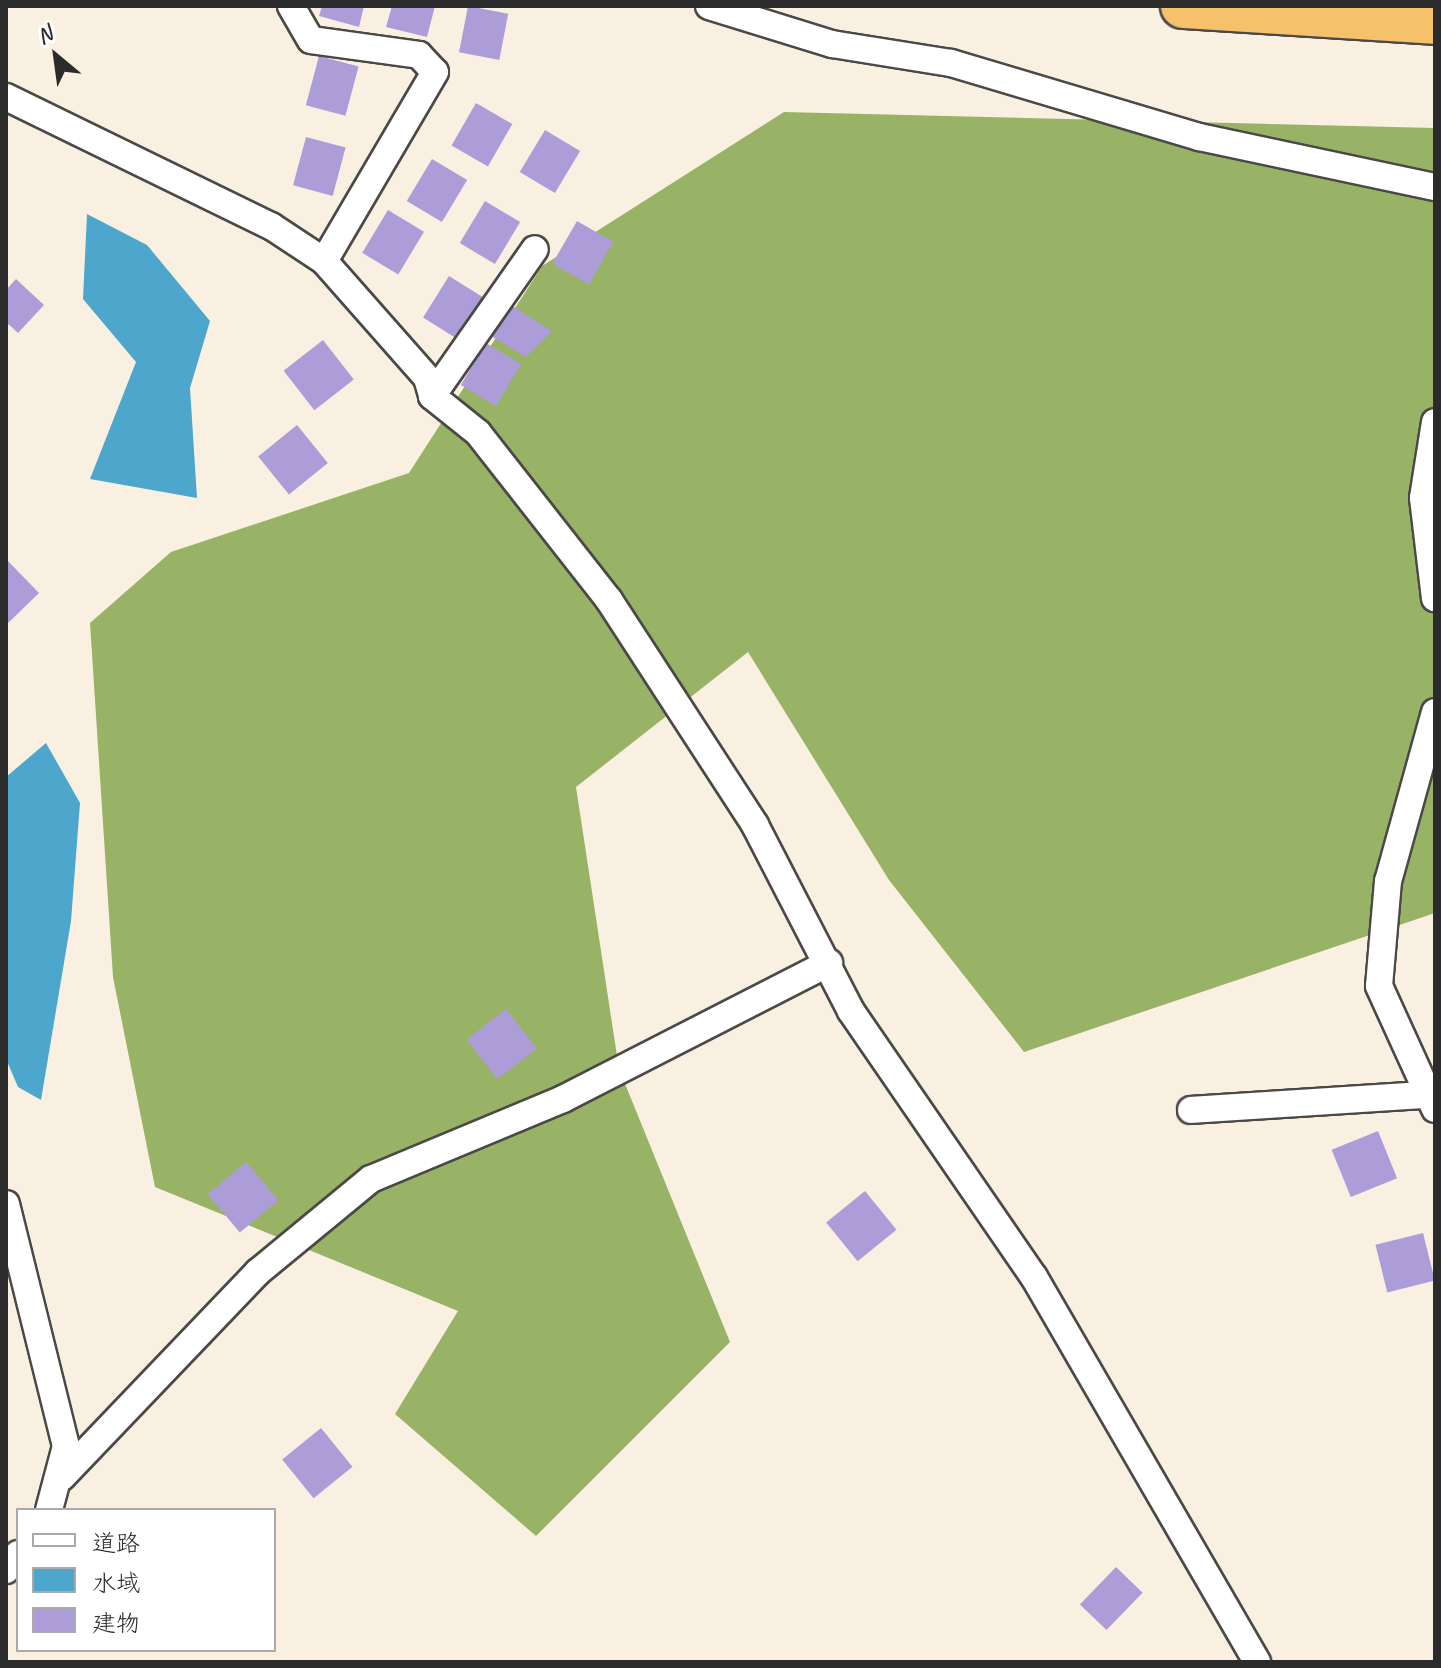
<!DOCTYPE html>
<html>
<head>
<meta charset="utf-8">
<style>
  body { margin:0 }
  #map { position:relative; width:1441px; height:1668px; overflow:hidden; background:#faf0e2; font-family:Caveat,"Klee One",sans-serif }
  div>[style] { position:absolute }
  .forest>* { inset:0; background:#98b365 }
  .water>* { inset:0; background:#4da6cb }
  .building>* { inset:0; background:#ac9dd9; transform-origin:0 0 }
  .roads { filter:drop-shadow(2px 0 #4a4946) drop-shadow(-2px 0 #4a4946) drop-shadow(0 2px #4a4946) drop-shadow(0 -2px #4a4946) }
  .minor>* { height:26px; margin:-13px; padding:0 13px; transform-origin:13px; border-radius:13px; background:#fff }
  .trunk>* { height:44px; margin:-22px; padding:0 22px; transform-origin:22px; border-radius:22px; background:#f5c16b }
  span { translate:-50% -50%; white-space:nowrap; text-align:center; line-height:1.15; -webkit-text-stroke:6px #fff; paint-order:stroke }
  .frame { position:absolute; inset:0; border:8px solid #2b2b2b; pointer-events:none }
  .legend { position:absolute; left:16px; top:1508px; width:260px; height:144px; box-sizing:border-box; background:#fff; border:2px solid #aaa; margin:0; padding:10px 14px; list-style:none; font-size:24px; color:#2b2b2b }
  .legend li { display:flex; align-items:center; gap:16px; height:40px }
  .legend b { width:40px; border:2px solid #aaa }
  .north { position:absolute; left:16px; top:16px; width:80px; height:80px; -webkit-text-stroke:6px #fff; paint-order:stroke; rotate:331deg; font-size:22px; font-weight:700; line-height:32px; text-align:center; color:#2b2b2b }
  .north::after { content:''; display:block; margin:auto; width:28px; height:36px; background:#2b2b2b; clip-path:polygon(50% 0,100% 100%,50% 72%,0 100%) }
</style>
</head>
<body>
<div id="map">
  <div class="forest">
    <div style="clip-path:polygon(784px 112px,1435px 128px,1435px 913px,1024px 1052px,889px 880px,748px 652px,576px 787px,619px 1069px,730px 1342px,536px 1536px,395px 1414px,458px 1311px,155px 1187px,113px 977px,90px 623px,171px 552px,409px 473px,542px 266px)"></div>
  </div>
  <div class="water">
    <div style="clip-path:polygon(87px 214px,147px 245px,210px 321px,190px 388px,197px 498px,90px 479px,136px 362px,83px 299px)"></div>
    <div style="clip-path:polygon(46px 743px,80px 803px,71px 921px,41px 1100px,18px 1087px,6px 1059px,6px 777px)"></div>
  </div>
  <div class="building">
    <div style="clip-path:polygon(322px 6px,364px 6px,359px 27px,319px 16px)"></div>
    <div style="clip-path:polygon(392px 6px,435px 6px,427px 37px,386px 27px)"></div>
    <div style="left:468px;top:6px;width:41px;height:47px;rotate:11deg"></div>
    <div style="left:319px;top:56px;width:41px;height:51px;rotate:15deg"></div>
    <div style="left:476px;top:103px;width:42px;height:49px;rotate:30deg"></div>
    <div style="left:545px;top:130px;width:41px;height:49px;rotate:31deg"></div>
    <div style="left:306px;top:137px;width:41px;height:50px;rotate:15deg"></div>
    <div style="left:432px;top:159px;width:41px;height:49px;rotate:31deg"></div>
    <div style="left:485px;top:201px;width:41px;height:49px;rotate:31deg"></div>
    <div style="left:388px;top:210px;width:42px;height:50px;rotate:31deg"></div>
    <div style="left:577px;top:221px;width:42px;height:49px;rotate:30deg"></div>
    <div style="left:449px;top:276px;width:41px;height:49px;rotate:32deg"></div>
    <div style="clip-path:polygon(16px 279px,44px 305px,18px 333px,6px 322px,6px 290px)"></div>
    <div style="clip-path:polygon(511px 305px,552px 331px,526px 357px,491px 336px)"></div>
    <div style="left:323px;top:340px;width:50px;height:50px;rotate:52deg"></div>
    <div style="left:486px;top:343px;width:41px;height:49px;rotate:31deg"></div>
    <div style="left:297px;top:425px;width:49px;height:50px;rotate:51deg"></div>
    <div style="clip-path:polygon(6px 559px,39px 593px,6px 625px)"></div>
    <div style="left:506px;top:1009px;width:50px;height:50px;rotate:52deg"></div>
    <div style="left:1378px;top:1131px;width:51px;height:50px;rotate:68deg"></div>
    <div style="left:246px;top:1162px;width:50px;height:50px;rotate:50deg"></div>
    <div style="left:865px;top:1191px;width:50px;height:50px;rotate:51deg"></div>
    <div style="left:1423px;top:1233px;width:49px;height:49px;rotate:76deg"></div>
    <div style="left:321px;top:1428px;width:50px;height:50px;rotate:51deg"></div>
    <div style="left:1116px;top:1567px;width:37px;height:52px;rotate:44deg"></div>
  </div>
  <div class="roads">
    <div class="minor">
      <div style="left:291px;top:6px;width:39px;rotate:60deg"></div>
      <div style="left:311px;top:40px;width:109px;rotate:7.9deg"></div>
      <div style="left:419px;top:55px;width:23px;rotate:47deg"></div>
      <div style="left:435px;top:72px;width:219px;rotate:120.4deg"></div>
      <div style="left:709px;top:6px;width:129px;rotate:17.2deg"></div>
      <div style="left:832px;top:44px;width:121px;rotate:9.1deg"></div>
      <div style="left:951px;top:63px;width:259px;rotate:16.6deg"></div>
      <div style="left:1199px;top:137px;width:241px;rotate:12deg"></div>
      <div style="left:6px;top:97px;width:295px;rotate:26deg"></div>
      <div style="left:271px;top:226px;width:64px;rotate:33.4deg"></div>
      <div style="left:324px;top:261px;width:156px;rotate:48.6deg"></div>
      <div style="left:427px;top:378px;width:19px;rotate:74deg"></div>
      <div style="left:432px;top:396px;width:59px;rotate:38.8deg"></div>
      <div style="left:478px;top:433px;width:212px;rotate:51.9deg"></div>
      <div style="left:609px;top:600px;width:268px;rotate:57deg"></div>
      <div style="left:755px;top:825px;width:209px;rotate:62.7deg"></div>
      <div style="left:851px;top:1011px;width:323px;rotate:55.5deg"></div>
      <div style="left:1034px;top:1277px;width:445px;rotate:59.9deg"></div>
      <div style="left:432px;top:396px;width:179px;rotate:-55deg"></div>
      <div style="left:1435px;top:422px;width:77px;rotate:99deg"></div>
      <div style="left:1423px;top:498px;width:101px;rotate:83.2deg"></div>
      <div style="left:1435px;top:712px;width:175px;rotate:105.5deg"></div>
      <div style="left:1388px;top:881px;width:105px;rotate:94.9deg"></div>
      <div style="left:1379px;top:986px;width:135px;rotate:65.5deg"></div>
      <div style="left:1191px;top:1110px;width:235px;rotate:-3.7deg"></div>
      <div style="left:6px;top:1204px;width:249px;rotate:76.1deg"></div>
      <div style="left:66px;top:1446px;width:66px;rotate:104.9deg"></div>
      <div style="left:62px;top:1477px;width:284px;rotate:-46.3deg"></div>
      <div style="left:258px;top:1272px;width:146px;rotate:-39.5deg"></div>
      <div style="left:371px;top:1179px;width:208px;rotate:-22.6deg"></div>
      <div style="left:563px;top:1099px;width:299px;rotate:-27.1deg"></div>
      <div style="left:6px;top:1570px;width:20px;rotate:-53deg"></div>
    </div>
    <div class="trunk">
      <div style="left:1183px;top:6px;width:253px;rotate:3.6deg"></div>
    </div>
  </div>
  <div class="frame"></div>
  <ul class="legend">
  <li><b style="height:10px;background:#fff"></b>道路</li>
  <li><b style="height:22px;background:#4da6cb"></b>水域</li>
  <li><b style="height:22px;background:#ac9dd9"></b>建物</li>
  </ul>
  <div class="north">N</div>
</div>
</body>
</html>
